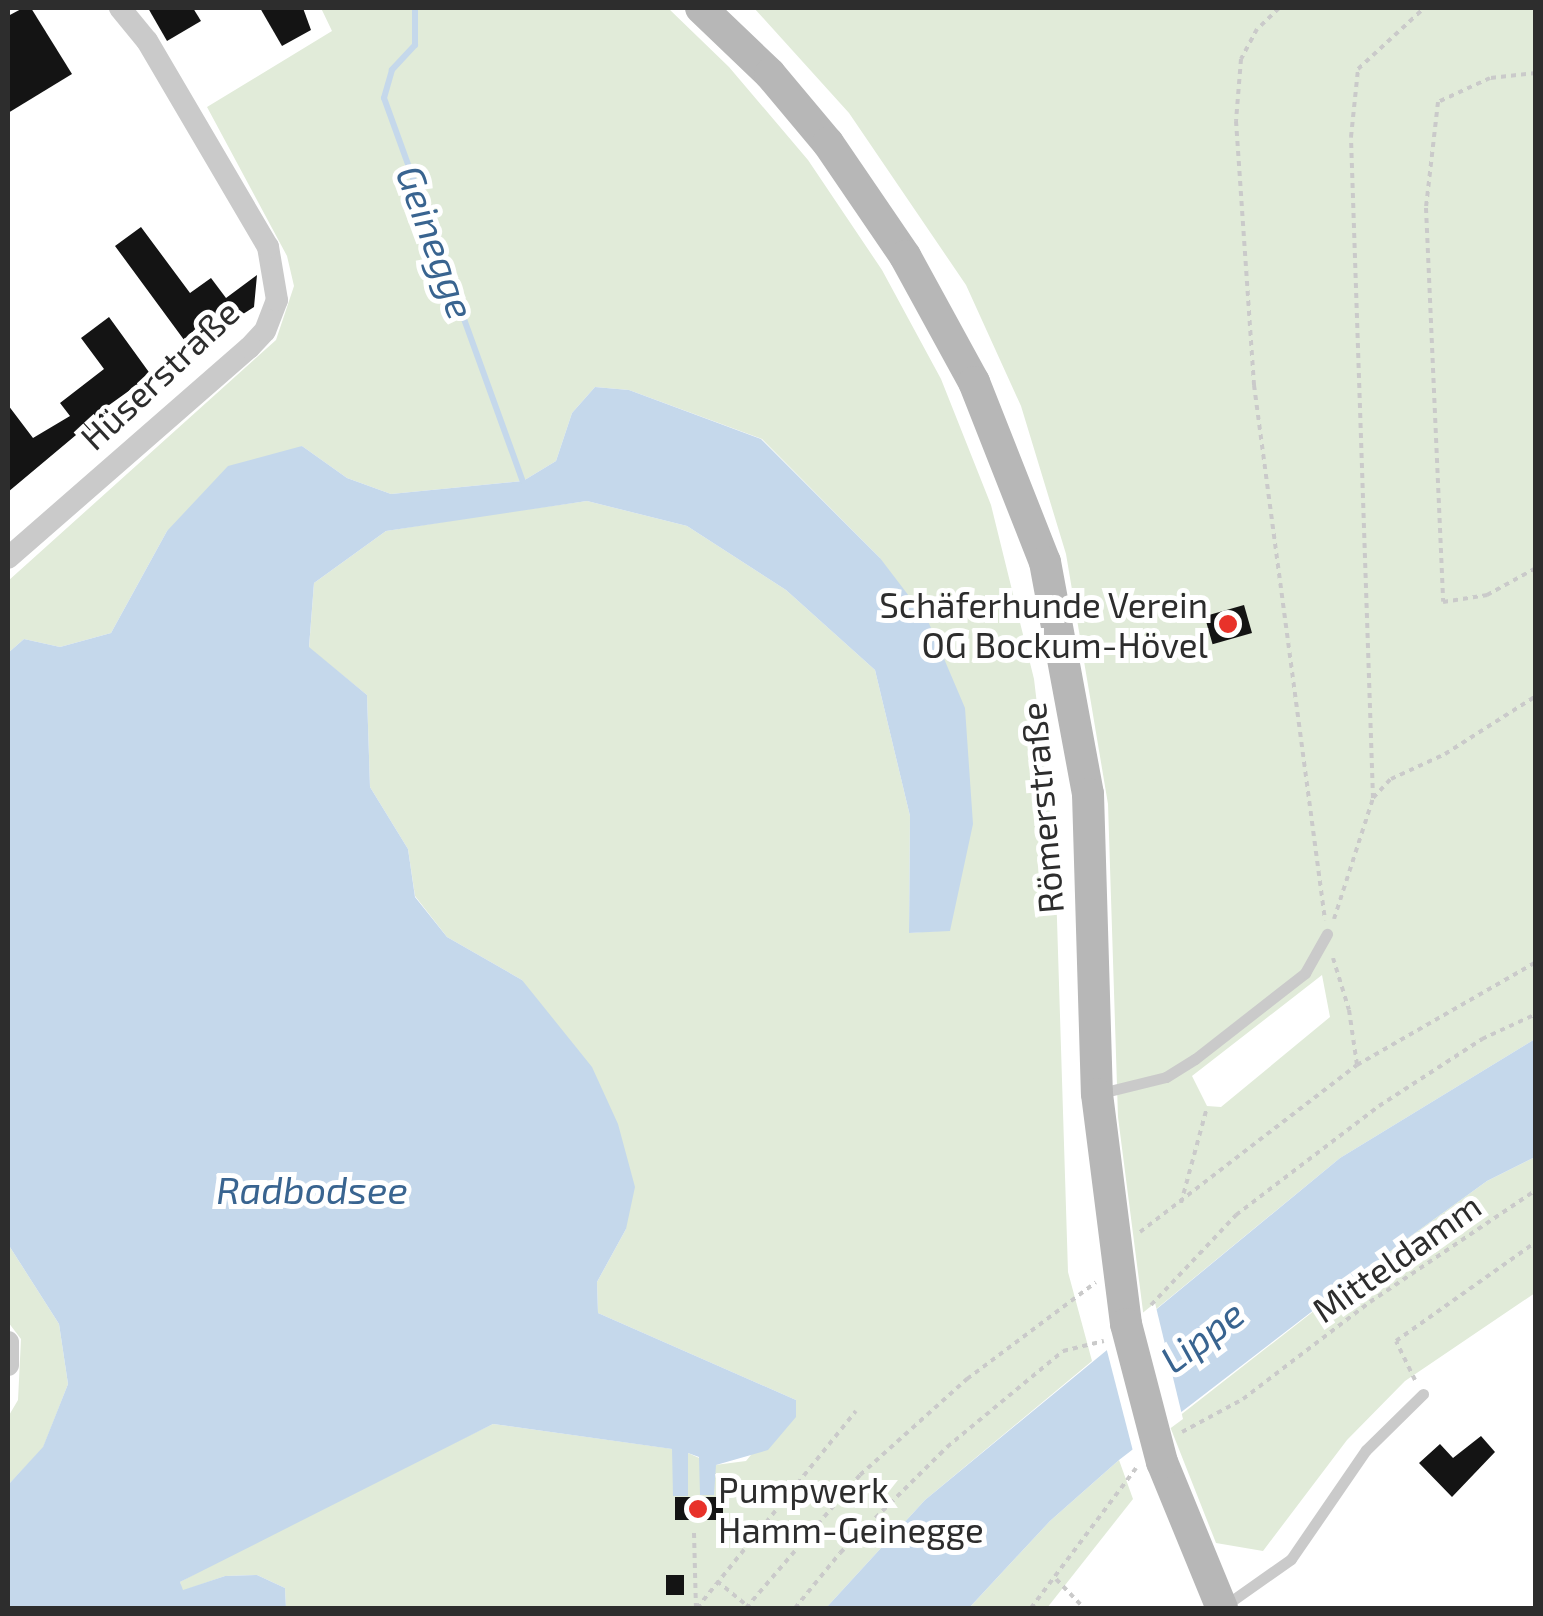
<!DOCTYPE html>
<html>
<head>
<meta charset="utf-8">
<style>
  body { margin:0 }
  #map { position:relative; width:1543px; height:1616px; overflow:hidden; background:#fff; font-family:"Exo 2",sans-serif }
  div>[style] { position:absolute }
  .green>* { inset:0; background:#e1ebd9 }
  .water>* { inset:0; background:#c5d8eb }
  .pier>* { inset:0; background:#fff }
  .stream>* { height:6px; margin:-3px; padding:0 3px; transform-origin:3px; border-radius:3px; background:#c5d8eb }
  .building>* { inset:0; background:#141414; transform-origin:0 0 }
  .path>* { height:4px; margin-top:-2px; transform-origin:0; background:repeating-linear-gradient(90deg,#cacaca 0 5px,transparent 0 10px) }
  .service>* { height:11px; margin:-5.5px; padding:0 5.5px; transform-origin:5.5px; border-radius:5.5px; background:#cacaca }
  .minor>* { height:22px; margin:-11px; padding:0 11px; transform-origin:11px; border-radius:11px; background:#cacaca }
  .secondary>* { height:32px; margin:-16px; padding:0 16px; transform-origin:16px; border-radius:16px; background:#b7b7b7 }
  .secondary-bridge>* { height:32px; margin:-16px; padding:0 16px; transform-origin:16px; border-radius:16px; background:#b7b7b7 }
  .dots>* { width:28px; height:28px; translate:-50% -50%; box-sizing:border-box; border:5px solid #fff; border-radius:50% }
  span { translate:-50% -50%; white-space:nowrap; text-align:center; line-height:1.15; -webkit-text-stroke:10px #fff; paint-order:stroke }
  .street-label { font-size:35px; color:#2d2d2d }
  .poi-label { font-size:35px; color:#2d2d2d }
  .right { translate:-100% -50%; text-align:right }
  .left { translate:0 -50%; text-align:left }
  .water-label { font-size:38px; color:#396490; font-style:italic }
  .frame { position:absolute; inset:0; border:10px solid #2d2d2d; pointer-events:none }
</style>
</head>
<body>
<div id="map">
  <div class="green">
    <div style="clip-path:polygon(321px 8px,668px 8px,729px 67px,808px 160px,882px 270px,941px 379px,991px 505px,1034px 679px,1055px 856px,1068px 1272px,1092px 1361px,925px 1500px,826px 1608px,286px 1608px,285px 1588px,257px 1575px,225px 1576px,182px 1591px,180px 1582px,280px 1527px,493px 1424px,673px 1449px,673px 1495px,688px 1495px,688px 1453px,715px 1465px,746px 1461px,796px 1400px,598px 1313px,597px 1282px,626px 1229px,522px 980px,447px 937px,415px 896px,408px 849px,370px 787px,367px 695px,309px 648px,314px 583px,386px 531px,480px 516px,587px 501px,687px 526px,786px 590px,875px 670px,910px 816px,909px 933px,950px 930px,880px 558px,762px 439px,629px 390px,595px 387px,572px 413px,556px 461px,523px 481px,391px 494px,347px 478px,302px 446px,167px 531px,111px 633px,60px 647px,24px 639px,8px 653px,8px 581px,276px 340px,294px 286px,287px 256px,207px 107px,332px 31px)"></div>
    <div style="clip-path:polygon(evenodd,754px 8px,1535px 8px,1535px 1039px,1340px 1158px,1144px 1319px,1118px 1117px,1108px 804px,1066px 554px,1021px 406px,966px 285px,849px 113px,754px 8px,1322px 975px,1330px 1017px,1221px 1107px,1207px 1106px,1192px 1076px,1322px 975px)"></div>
    <div style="clip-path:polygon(1535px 1157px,1535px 1293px,1405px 1381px,1347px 1440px,1263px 1551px,1216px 1543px,1169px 1424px,1397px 1246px,1487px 1181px)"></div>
    <div style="clip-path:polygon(8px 1244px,59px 1324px,68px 1384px,43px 1448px,8px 1485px,8px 1417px,18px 1400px,21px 1339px,8px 1322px)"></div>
    <div style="clip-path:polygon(1119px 1460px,1133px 1499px,1047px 1608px,969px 1608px,1050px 1521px)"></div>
  </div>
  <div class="water">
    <div style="clip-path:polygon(595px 387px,629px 390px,761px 439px,880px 558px,928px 621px,965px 708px,973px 824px,950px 931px,909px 933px,910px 816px,875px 670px,786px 590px,687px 526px,587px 501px,386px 531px,314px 583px,309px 647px,367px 695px,370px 787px,408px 849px,415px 897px,447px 937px,522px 980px,592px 1067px,618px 1124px,635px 1187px,626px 1229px,597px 1282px,598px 1313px,796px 1400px,796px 1417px,768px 1450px,716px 1465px,714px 1495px,700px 1495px,699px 1457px,688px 1453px,688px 1496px,673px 1496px,672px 1449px,493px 1424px,180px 1582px,183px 1590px,225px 1576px,257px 1575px,285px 1588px,286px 1608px,8px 1608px,8px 1485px,43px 1447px,68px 1384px,59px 1324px,8px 1244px,8px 653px,24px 639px,60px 647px,111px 633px,167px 531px,228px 466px,302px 446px,347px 478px,391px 494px,523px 481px,556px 461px,572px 413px)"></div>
    <div style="clip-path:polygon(1535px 1039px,1535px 1157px,1487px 1181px,1397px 1246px,1119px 1460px,1050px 1521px,969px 1608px,826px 1608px,925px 1500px,1340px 1158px)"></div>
  </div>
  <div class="pier">
    <div style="clip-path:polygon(1155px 1303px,1183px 1419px,1134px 1455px,1105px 1343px)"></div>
  </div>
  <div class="stream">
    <div style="left:415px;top:8px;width:37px;rotate:90deg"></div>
    <div style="left:415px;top:45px;width:34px;rotate:133deg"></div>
    <div style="left:392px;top:70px;width:29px;rotate:106deg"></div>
    <div style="left:384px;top:98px;width:407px;rotate:70.1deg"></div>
  </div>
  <div class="building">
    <div style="clip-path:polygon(23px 8px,31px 8px,72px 74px,8px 113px,8px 16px)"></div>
    <div style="clip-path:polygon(148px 8px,193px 8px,201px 21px,167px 41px)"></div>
    <div style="clip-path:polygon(260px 8px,303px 8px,311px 30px,282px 46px)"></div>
    <div style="clip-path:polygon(141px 227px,190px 293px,211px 278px,226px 298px,257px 275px,254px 307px,190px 348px,115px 246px)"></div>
    <div style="clip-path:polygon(109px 317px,151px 375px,105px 408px,117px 424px,92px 444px,82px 430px,8px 492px,8px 405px,33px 438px,70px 416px,60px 403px,104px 369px,81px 338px)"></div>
    <div style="left:1244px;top:605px;width:29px;height:41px;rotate:74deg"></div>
    <div style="clip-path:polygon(1481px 1436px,1495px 1452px,1452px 1497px,1419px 1463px,1440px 1444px,1453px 1458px)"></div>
    <div style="left:723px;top:1497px;width:23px;height:48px;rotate:90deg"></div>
    <div style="left:666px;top:1575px;width:18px;height:20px"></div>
  </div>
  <div class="path">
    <div style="left:1279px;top:8px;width:30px;rotate:136deg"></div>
    <div style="left:1257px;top:29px;width:34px;rotate:118deg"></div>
    <div style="left:1241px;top:59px;width:62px;rotate:94.6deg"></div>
    <div style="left:1236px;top:121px;width:265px;rotate:86.1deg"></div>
    <div style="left:1254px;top:385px;width:540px;rotate:82.44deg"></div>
    <div style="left:1323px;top:8px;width:7px"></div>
    <div style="left:1536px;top:73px;width:46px;rotate:173.8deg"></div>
    <div style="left:1490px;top:78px;width:57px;rotate:155.2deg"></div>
    <div style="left:1438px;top:102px;width:107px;rotate:96.5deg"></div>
    <div style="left:1426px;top:208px;width:394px;rotate:87.5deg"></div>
    <div style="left:1443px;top:602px;width:45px;rotate:-9deg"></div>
    <div style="left:1487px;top:595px;width:56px;rotate:-28.9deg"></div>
    <div style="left:1536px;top:272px;width:51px;rotate:90deg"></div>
    <div style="left:1373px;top:798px;width:661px;rotate:-91.91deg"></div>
    <div style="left:1351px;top:137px;width:68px;rotate:-84.1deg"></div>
    <div style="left:1358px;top:69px;width:90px;rotate:-42.7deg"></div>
    <div style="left:1334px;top:919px;width:127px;rotate:-72.1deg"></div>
    <div style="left:1373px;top:798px;width:26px;rotate:-47deg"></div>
    <div style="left:1391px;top:779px;width:60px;rotate:-24.8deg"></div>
    <div style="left:1445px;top:754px;width:108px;rotate:-32.5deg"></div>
    <div style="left:1333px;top:958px;width:54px;rotate:72.9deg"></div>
    <div style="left:1349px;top:1010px;width:56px;rotate:81.7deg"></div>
    <div style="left:1181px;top:1203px;width:99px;rotate:-74.8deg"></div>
    <div style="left:1140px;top:1232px;width:274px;rotate:-37.6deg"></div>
    <div style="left:1357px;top:1065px;width:207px;rotate:-29.9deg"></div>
    <div style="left:1151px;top:1305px;width:124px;rotate:-46.6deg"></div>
    <div style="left:1236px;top:1215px;width:180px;rotate:-37.3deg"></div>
    <div style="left:1379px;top:1106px;width:123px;rotate:-33deg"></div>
    <div style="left:1482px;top:1039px;width:60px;rotate:-24.8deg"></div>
    <div style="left:1415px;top:1380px;width:43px;rotate:-116deg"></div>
    <div style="left:1396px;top:1341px;width:171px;rotate:-35.3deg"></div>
    <div style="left:1182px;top:1432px;width:69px;rotate:-28.4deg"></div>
    <div style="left:1243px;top:1399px;width:160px;rotate:-37.4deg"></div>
    <div style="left:1370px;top:1302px;width:200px;rotate:-34deg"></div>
    <div style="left:694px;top:1533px;width:75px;rotate:88.5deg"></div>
    <div style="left:1056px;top:1579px;width:40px;rotate:46deg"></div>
    <div style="left:717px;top:1581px;width:43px;rotate:39.3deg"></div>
    <div style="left:697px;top:1608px;width:253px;rotate:-51.1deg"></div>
    <div style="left:746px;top:1608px;width:175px;rotate:-49.4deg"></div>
    <div style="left:860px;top:1475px;width:144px;rotate:-41.9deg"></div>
    <div style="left:967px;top:1379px;width:161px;rotate:-36.9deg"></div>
    <div style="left:795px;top:1608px;width:71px;rotate:-50.7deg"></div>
    <div style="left:840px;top:1553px;width:151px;rotate:-44.7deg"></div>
    <div style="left:947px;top:1447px;width:151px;rotate:-39.6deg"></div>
    <div style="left:1063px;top:1351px;width:42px;rotate:-13.7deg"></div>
    <div style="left:1031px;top:1608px;width:175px;rotate:-53.1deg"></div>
  </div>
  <div class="service">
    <div style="left:1101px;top:1093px;width:67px;rotate:-13.8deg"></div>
    <div style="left:1166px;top:1077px;width:34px;rotate:-32deg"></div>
    <div style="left:1195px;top:1059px;width:140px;rotate:-38deg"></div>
    <div style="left:1305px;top:973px;width:45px;rotate:-60.6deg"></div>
    <div style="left:1223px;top:1607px;width:83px;rotate:-35.2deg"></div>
    <div style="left:1291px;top:1559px;width:132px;rotate:-55.5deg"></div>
    <div style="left:1366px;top:1450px;width:80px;rotate:-44.5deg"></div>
  </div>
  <div class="minor">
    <div style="left:8px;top:558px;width:320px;rotate:-41.1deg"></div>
    <div style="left:249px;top:348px;width:23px;rotate:-47deg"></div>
    <div style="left:265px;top:331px;width:33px;rotate:-69deg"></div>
    <div style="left:277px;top:300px;width:54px;rotate:-99.6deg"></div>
    <div style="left:268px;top:247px;width:239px;rotate:-120.4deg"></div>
    <div style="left:147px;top:41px;width:43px;rotate:-129.3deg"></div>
    <div style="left:8px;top:1342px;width:23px;rotate:90deg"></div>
  </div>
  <div class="secondary">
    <div style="left:701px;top:8px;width:95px;rotate:43.7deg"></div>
    <div style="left:770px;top:74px;width:90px;rotate:50deg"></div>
    <div style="left:828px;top:143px;width:137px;rotate:55.7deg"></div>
    <div style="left:905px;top:256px;width:144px;rotate:61.3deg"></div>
    <div style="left:974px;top:382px;width:193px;rotate:68.5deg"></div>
    <div style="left:1045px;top:562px;width:236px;rotate:79.5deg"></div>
    <div style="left:1088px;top:794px;width:300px;rotate:88.3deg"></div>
    <div style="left:1097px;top:1094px;width:232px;rotate:82.8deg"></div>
    <div style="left:1162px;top:1462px;width:158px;rotate:67.7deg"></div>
  </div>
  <div class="secondary-bridge">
    <div style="left:1126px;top:1324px;width:143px;rotate:75.4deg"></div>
  </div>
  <div class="dots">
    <div style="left:1228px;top:624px;background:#e8322a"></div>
    <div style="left:698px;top:1509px;background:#e8322a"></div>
  </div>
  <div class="street-label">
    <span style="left:159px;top:374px;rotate:-43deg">Hüserstraße</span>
    <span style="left:1041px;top:808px;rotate:-95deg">Römerstraße</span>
    <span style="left:1396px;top:1257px;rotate:-35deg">Mitteldamm</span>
  </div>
  <div class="poi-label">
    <span class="right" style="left:1208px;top:624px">Schäferhunde Verein<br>OG Bockum-Hövel</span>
    <span class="left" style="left:718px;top:1509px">Pumpwerk<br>Hamm-Geinegge</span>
  </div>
  <div class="water-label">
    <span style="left:436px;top:242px;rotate:70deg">Geinegge</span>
    <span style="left:312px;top:1190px">Radbodsee</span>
    <span style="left:1202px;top:1336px;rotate:-37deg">Lippe</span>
  </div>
  <div class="frame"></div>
</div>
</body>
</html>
